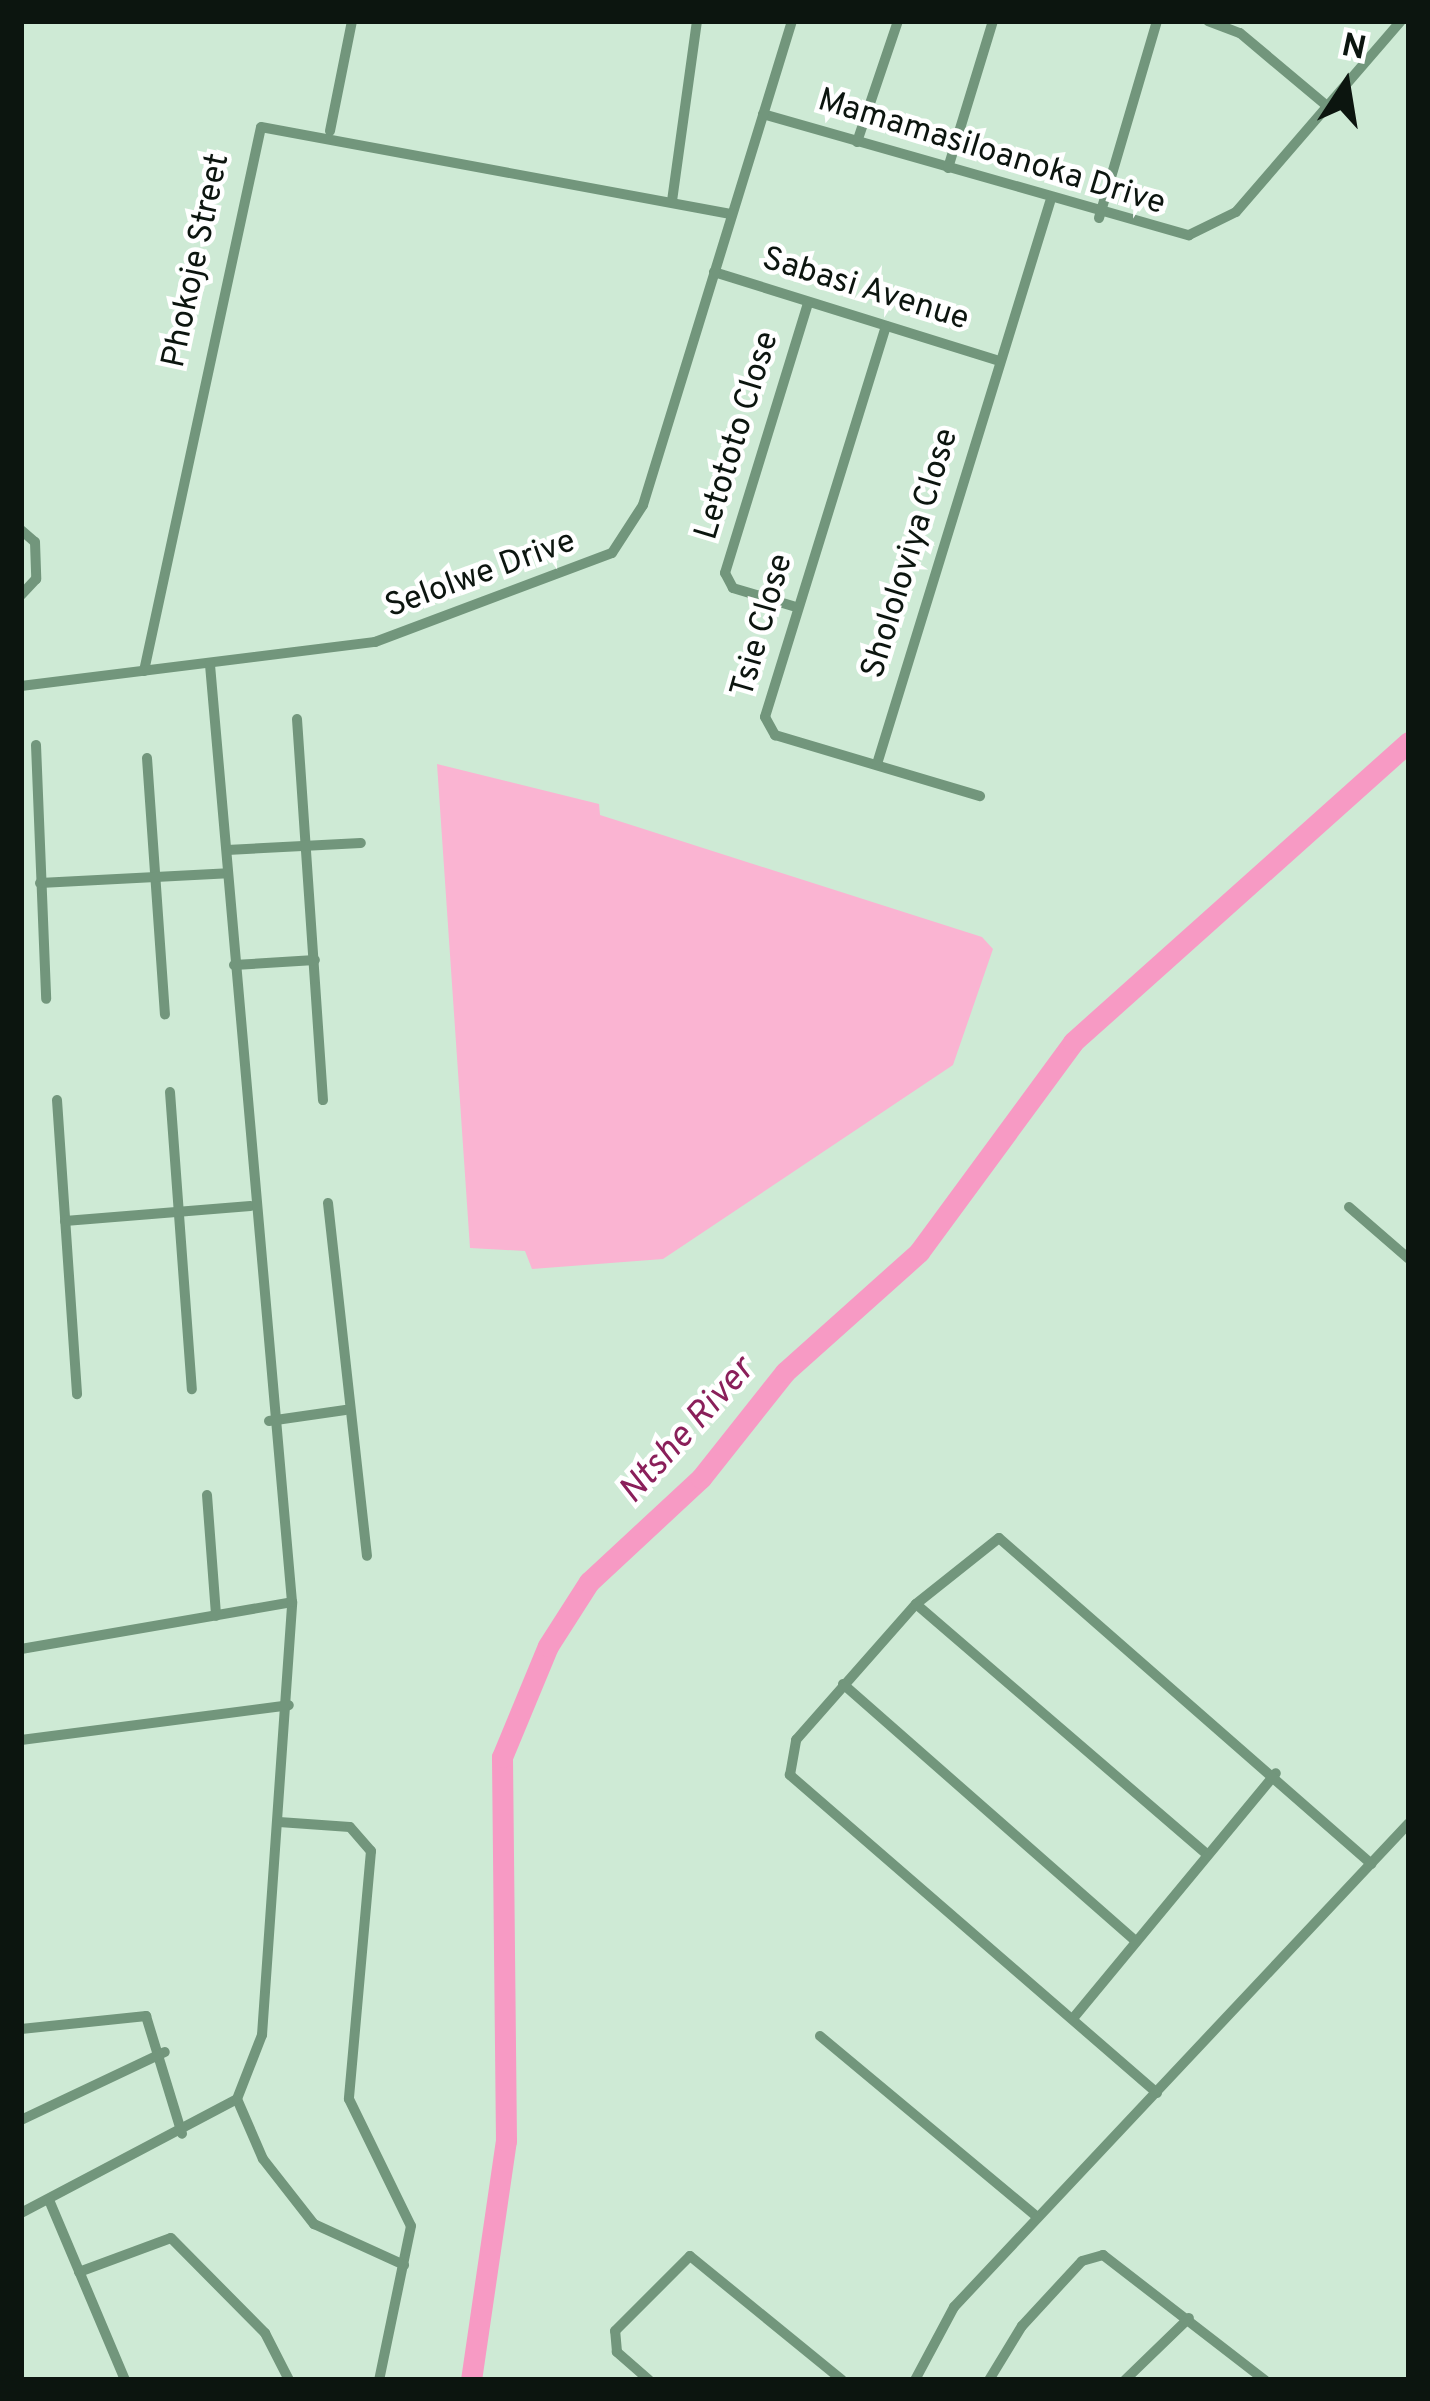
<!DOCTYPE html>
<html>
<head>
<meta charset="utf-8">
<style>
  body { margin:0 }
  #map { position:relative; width:1430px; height:2401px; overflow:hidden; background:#ceead5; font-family:Overpass,sans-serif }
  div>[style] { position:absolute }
  .green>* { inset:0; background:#fab4d2 }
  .river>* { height:21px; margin:-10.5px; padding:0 10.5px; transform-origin:10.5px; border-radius:10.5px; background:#f79ac4 }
  .minor>* { height:10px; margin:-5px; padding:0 5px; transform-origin:5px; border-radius:5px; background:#72967c }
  span { translate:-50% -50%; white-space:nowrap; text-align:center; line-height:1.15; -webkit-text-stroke:9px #fff; paint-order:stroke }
  .street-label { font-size:33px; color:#0c150f }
  .water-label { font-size:36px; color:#8a1f5a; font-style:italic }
  .frame { position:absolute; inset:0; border:24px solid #0c150f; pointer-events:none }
  .north { position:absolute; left:1286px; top:24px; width:120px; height:120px; -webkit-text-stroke:9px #fff; paint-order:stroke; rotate:12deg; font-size:33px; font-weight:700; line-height:48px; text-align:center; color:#0c150f }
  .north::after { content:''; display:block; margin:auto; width:42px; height:54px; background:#0c150f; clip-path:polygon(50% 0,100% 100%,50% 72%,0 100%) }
</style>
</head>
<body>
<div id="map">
  <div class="green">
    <div style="clip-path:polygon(437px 764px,599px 804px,600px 815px,982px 937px,993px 949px,953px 1065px,663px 1259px,532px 1269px,525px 1251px,470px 1248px)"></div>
  </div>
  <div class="river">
    <div style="left:471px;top:2380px;width:242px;rotate:-81.7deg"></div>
    <div style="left:506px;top:2141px;width:384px;rotate:-90.6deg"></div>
    <div style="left:502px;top:1757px;width:120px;rotate:-67.5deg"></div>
    <div style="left:548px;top:1646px;width:76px;rotate:-57.4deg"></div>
    <div style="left:589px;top:1582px;width:153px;rotate:-42.9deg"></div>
    <div style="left:701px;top:1478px;width:135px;rotate:-51.6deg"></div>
    <div style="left:785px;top:1372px;width:180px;rotate:-41.8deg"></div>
    <div style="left:919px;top:1252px;width:260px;rotate:-53.7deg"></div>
    <div style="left:1073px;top:1042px;width:450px;rotate:-41.8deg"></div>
  </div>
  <div class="minor">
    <div style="left:1208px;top:21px;width:34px;rotate:21deg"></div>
    <div style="left:1240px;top:33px;width:114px;rotate:40deg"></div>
    <div style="left:763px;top:114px;width:443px;rotate:15.9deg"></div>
    <div style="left:1189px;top:235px;width:52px;rotate:-26.1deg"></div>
    <div style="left:1236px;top:212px;width:252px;rotate:-49.2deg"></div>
    <div style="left:330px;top:131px;width:112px;rotate:-78.7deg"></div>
    <div style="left:857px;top:142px;width:128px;rotate:-71.3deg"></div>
    <div style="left:948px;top:168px;width:154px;rotate:-73deg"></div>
    <div style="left:672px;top:201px;width:182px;rotate:-82.1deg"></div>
    <div style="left:1099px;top:218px;width:205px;rotate:-73.6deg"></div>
    <div style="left:714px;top:272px;width:299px;rotate:17.3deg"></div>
    <div style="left:886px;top:326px;width:409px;rotate:107.2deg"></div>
    <div style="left:765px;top:717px;width:21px;rotate:61deg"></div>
    <div style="left:775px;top:735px;width:214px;rotate:16.6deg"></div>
    <div style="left:21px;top:530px;width:18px;rotate:41deg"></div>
    <div style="left:35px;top:542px;width:37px;rotate:88deg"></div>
    <div style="left:36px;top:579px;width:22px;rotate:133deg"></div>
    <div style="left:796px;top:607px;width:66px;rotate:-163.2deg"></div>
    <div style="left:733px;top:588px;width:17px;rotate:-118deg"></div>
    <div style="left:725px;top:573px;width:282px;rotate:-72.9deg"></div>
    <div style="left:144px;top:671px;width:556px;rotate:-77.86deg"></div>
    <div style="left:261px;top:127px;width:479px;rotate:10.5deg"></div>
    <div style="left:21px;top:686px;width:357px;rotate:-7.1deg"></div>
    <div style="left:375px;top:642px;width:253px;rotate:-20.6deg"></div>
    <div style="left:612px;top:553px;width:57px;rotate:-57.1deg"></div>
    <div style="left:643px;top:505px;width:506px;rotate:-72.89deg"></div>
    <div style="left:297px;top:719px;width:382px;rotate:86.1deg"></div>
    <div style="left:36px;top:745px;width:254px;rotate:87.7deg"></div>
    <div style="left:147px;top:758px;width:257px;rotate:86deg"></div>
    <div style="left:877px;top:764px;width:588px;rotate:-72.89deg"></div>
    <div style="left:227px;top:850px;width:134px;rotate:-3deg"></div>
    <div style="left:40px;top:883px;width:188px;rotate:-3deg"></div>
    <div style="left:234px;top:965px;width:81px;rotate:-3.5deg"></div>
    <div style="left:170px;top:1092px;width:298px;rotate:85.8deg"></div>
    <div style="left:57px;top:1100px;width:295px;rotate:86.1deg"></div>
    <div style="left:328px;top:1203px;width:355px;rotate:83.7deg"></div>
    <div style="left:1349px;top:1207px;width:79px;rotate:40.9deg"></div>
    <div style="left:65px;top:1221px;width:186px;rotate:-4.6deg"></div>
    <div style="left:269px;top:1421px;width:77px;rotate:-8.2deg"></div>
    <div style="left:207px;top:1495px;width:121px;rotate:85.7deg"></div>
    <div style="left:916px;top:1604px;width:382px;rotate:40.7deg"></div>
    <div style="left:21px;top:1649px;width:275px;rotate:-9.8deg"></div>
    <div style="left:843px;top:1684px;width:386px;rotate:41.3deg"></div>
    <div style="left:21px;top:1740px;width:270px;rotate:-7.4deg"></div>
    <div style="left:279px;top:1822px;width:71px;rotate:4deg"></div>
    <div style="left:350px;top:1827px;width:32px;rotate:49deg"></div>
    <div style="left:371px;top:1851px;width:249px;rotate:95.1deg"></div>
    <div style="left:349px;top:2099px;width:141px;rotate:64deg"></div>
    <div style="left:411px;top:2226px;width:157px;rotate:101.7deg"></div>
    <div style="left:1075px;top:2016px;width:315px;rotate:-50.4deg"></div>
    <div style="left:21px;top:2029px;width:126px;rotate:-5.9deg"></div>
    <div style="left:146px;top:2016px;width:123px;rotate:73deg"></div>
    <div style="left:820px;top:2036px;width:283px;rotate:39.8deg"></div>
    <div style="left:1157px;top:2093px;width:486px;rotate:-139.1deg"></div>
    <div style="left:790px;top:1775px;width:36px;rotate:-80deg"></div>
    <div style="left:796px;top:1740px;width:181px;rotate:-48.6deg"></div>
    <div style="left:916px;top:1604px;width:106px;rotate:-38.5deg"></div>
    <div style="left:999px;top:1538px;width:495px;rotate:41.2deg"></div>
    <div style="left:237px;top:2099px;width:65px;rotate:66.6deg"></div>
    <div style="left:263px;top:2159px;width:83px;rotate:51.9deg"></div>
    <div style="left:314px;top:2224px;width:99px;rotate:24.5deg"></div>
    <div style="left:21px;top:2120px;width:159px;rotate:-25.3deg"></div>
    <div style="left:49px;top:2200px;width:195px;rotate:67.1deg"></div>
    <div style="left:21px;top:2213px;width:244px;rotate:-27.8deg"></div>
    <div style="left:237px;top:2099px;width:69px;rotate:-68.7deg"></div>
    <div style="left:262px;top:2035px;width:434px;rotate:-86deg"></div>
    <div style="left:292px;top:1602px;width:942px;rotate:-95deg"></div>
    <div style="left:79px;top:2272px;width:98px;rotate:-20.3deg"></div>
    <div style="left:171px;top:2238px;width:134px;rotate:45.3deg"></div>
    <div style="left:265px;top:2333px;width:53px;rotate:62.9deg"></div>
    <div style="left:649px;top:2380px;width:43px;rotate:-138.8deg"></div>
    <div style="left:617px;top:2352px;width:21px;rotate:-95deg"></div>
    <div style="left:615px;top:2331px;width:106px;rotate:-45deg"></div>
    <div style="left:690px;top:2256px;width:196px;rotate:39.2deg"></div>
    <div style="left:915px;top:2380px;width:83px;rotate:-61.9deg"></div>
    <div style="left:954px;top:2307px;width:664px;rotate:-46.77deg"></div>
    <div style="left:989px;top:2380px;width:63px;rotate:-58.6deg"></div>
    <div style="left:1022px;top:2326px;width:88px;rotate:-47.3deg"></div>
    <div style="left:1082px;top:2261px;width:22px;rotate:-16deg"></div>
    <div style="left:1103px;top:2255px;width:205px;rotate:37.7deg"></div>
    <div style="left:1125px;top:2380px;width:89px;rotate:-44.1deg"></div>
  </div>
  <div class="street-label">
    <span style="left:991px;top:154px;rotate:17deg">Mamamasiloanoka Drive</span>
    <span style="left:198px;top:261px;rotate:-78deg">Phokoje Street</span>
    <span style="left:865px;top:291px;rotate:17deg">Sabasi Avenue</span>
    <span style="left:739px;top:436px;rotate:-73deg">Letototo Close</span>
    <span style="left:912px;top:554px;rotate:-73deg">Shololoviya Close</span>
    <span style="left:481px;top:576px;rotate:-20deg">Selolwe Drive</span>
    <span style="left:764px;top:626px;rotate:-74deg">Tsie Close</span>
  </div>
  <div class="water-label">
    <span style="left:688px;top:1432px;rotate:-48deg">Ntshe River</span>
  </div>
  <div class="frame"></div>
  <div class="north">N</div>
</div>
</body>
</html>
